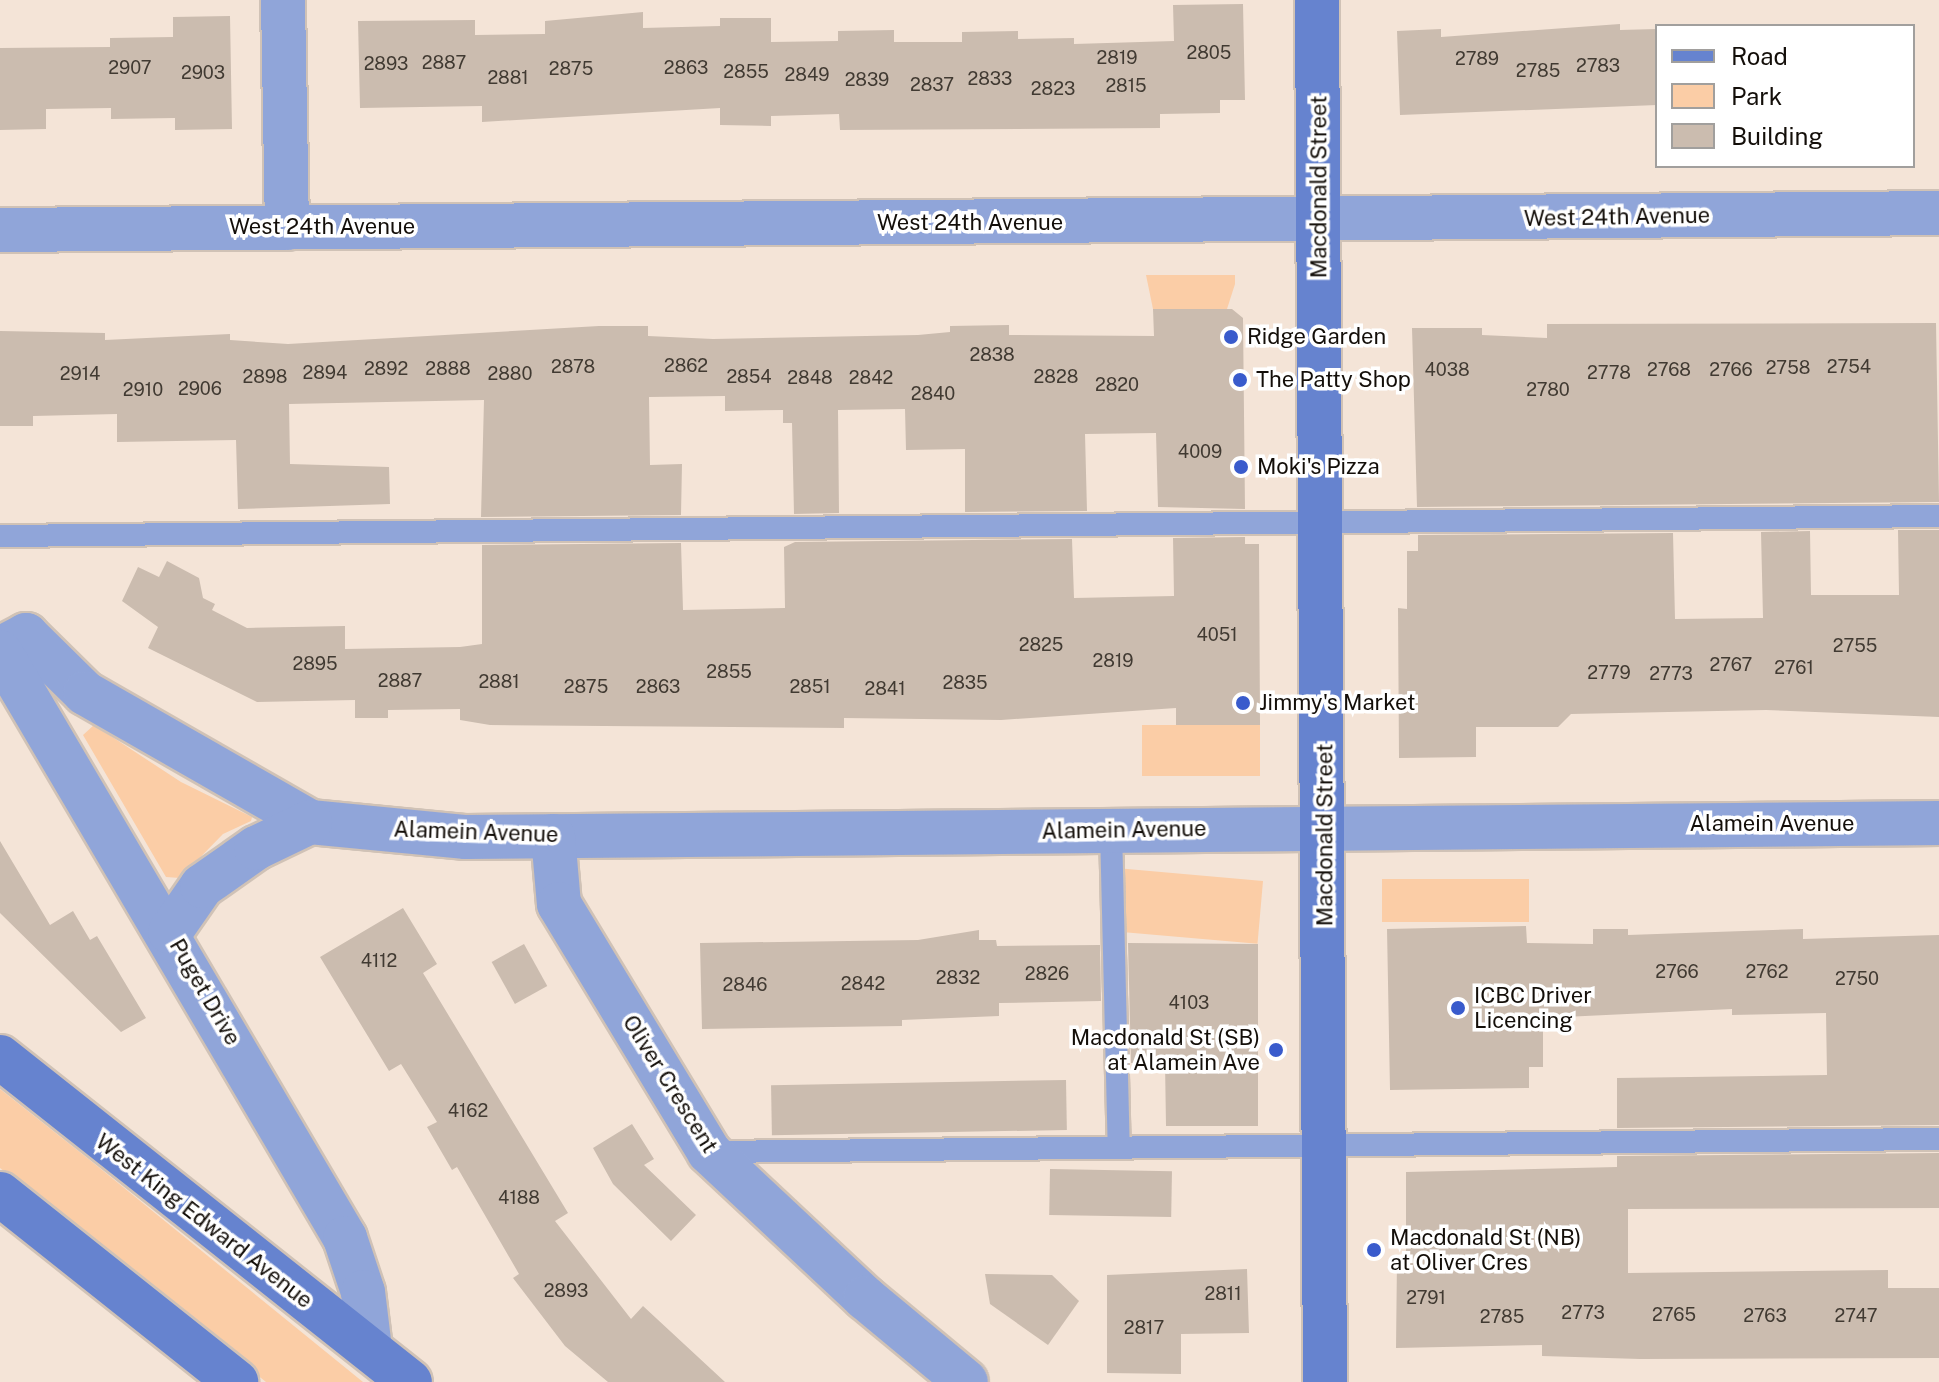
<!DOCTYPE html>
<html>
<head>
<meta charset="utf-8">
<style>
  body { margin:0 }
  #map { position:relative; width:1939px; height:1382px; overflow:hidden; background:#f4e4d7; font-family:"Public Sans",sans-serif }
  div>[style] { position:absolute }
  .green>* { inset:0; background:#fbcda6; transform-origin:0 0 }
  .building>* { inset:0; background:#cbbcaf; transform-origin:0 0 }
  .roads { filter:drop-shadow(2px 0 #d0c2b6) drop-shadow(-2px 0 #d0c2b6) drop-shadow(0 2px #d0c2b6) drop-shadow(0 -2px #d0c2b6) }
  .lane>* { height:22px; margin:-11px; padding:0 11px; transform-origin:11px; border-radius:11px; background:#90a5d9 }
  .street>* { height:44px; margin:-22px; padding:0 22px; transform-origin:22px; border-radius:22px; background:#90a5d9 }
  .secondary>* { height:44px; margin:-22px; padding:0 22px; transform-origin:22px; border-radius:22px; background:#6683cf }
  .dots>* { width:22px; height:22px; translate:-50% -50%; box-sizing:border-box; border:4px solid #fff; border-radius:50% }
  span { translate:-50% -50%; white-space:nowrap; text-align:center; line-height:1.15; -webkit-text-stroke:7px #fff; paint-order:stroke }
  .number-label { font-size:18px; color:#413a32 }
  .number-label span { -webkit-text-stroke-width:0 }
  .street-label { font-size:22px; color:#130e09 }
  .poi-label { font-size:22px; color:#130e09 }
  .left { translate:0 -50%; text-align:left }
  .right { translate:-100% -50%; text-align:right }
  .legend { position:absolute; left:1655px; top:24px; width:260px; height:144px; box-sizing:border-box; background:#fff; border:2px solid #a19f9d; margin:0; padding:10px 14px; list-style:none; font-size:24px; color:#130e09 }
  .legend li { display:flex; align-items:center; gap:16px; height:40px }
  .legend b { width:40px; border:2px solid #a19f9d }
</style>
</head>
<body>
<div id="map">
  <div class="green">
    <div style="clip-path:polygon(1146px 275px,1235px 275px,1235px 284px,1227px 309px,1153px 309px)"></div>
    <div style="clip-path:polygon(94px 725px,181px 782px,252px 817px,251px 821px,223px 834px,180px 878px,166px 877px,83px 735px)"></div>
    <div style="left:1142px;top:725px;width:118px;height:51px"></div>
    <div style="left:1529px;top:879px;width:43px;height:147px;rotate:90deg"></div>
    <div style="left:1263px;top:881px;width:63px;height:142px;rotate:95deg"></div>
    <div style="clip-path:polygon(0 1089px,91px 1161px,363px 1382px,266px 1382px,0 1168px)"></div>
  </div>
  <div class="building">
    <div style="clip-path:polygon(1243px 4px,1245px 100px,1220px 100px,1220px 113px,1160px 114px,1160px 128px,840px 130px,839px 114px,771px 116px,771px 126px,720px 125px,720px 108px,482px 122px,482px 106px,360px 108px,358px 21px,475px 20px,475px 35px,545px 34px,545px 21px,643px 12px,643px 28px,720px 26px,720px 18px,771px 18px,771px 42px,838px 41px,838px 31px,894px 30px,894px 42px,962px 42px,962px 32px,1018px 31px,1018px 39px,1074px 38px,1074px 44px,1174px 41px,1173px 5px)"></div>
    <div style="clip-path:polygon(230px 16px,232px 129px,175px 130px,175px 118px,111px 119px,111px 108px,46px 109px,46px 129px,0 130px,0 48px,110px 47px,110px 38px,173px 37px,173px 17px)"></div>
    <div style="clip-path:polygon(1620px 24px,1620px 30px,1657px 29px,1657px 105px,1400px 115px,1397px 31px,1441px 29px,1441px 37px)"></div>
    <div style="clip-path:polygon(1153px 309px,1232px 309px,1243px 318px,1245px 509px,1158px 507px,1156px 433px,1085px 434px,1087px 511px,965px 512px,965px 449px,906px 450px,905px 409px,838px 410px,839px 513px,794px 514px,792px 423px,783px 423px,783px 410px,725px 411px,725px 396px,649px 397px,650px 465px,682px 464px,681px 515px,481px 517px,484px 400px,289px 404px,290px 464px,389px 467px,390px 504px,238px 509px,236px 440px,117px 442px,117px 414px,33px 416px,33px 426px,0 426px,0 331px,105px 333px,105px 340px,230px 334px,230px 340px,288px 344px,599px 326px,648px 326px,648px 336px,713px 339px,918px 335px,950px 332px,950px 326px,1009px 325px,1009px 335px,1154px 336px)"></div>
    <div style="clip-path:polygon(1936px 323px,1939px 502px,1417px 507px,1412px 328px,1482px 328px,1482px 335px,1547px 338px,1547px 324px)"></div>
    <div style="clip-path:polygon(1898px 530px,1939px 530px,1939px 717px,1766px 710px,1571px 714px,1558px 727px,1476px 727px,1476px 757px,1399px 758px,1398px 608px,1407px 609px,1407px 551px,1418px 551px,1418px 535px,1673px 533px,1675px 619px,1763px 618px,1761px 532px,1810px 531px,1811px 595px,1899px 595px)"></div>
    <div style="clip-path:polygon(1245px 537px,1245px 544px,1259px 544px,1260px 725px,1176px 725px,1176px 708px,1001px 720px,844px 718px,844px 728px,490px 725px,460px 720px,460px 709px,388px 710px,388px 718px,355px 718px,355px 700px,257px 702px,148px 648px,158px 627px,122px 601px,138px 567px,159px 577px,167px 561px,199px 578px,203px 598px,215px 604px,212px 610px,247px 628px,345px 626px,345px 649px,460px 647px,482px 644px,482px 545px,681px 543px,683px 610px,785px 608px,784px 547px,795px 542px,1072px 539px,1074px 598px,1174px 596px,1173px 538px)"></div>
    <div style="clip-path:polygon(0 841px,50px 925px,73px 911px,90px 940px,97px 936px,146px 1018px,121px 1032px,0 913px)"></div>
    <div style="clip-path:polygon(403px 908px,437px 964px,423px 973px,568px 1213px,555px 1221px,631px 1319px,643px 1306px,725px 1382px,608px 1382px,565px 1346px,513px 1278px,519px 1274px,457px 1167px,452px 1170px,427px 1127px,437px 1122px,401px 1064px,389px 1071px,320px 957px)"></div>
    <div style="clip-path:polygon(1526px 926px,1527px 943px,1593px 944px,1593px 929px,1628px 929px,1628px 935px,1803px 929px,1803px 939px,1939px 935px,1939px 1125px,1617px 1128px,1617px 1078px,1827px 1075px,1826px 1013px,1732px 1015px,1732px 1009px,1543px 1018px,1543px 1067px,1529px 1067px,1529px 1088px,1390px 1090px,1387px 929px)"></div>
    <div style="clip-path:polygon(979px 930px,979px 940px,996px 940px,997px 946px,1100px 945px,1101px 1001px,999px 1003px,999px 1016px,902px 1020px,902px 1026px,702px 1029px,700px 943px,918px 940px)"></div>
    <div style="clip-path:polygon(1128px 943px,1258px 944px,1258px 1126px,1166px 1126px,1165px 1062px,1131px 1063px)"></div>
    <div style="left:524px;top:944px;width:48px;height:37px;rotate:61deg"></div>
    <div style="left:1066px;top:1080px;width:50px;height:295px;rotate:89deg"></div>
    <div style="clip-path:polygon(632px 1124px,654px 1159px,644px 1165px,696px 1215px,671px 1241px,613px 1184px,593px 1148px)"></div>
    <div style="clip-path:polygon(1939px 1153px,1939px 1208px,1628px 1209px,1628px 1273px,1888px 1270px,1888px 1288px,1939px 1288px,1939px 1358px,1640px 1359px,1542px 1356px,1542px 1345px,1396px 1348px,1397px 1259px,1406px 1259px,1406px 1172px,1617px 1167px,1617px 1156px)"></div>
    <div style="left:1050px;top:1169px;width:122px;height:46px;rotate:1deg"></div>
    <div style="clip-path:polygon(1247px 1269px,1249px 1333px,1181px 1334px,1181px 1374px,1107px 1373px,1107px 1275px)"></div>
    <div style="clip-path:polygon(985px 1274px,1052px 1275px,1079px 1301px,1048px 1345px,990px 1304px)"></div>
  </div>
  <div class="roads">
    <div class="lane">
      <div style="left:0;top:536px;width:1939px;rotate:-0.59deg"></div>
      <div style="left:1111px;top:830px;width:317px;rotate:88.6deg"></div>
      <div style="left:710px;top:1152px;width:1229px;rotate:-0.61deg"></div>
    </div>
    <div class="street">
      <div style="left:283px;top:0;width:228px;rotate:89deg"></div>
      <div style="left:0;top:230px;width:1939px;rotate:-0.5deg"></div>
      <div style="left:0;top:649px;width:30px;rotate:-28deg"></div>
      <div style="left:26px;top:635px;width:83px;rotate:44.5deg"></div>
      <div style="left:85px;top:693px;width:259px;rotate:29.8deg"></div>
      <div style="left:310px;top:822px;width:157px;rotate:5.5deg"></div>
      <div style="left:466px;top:837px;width:1473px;rotate:-0.54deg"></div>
      <div style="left:0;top:652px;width:680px;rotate:59.51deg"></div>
      <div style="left:345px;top:1238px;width:57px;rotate:71.6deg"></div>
      <div style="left:363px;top:1292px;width:57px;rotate:83deg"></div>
      <div style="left:553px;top:836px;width:68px;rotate:85deg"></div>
      <div style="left:559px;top:904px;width:290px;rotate:58.8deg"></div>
      <div style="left:709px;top:1152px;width:214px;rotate:43.1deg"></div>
      <div style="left:865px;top:1298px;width:131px;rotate:39.7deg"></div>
      <div style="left:170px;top:932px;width:56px;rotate:-55.2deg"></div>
      <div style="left:202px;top:886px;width:66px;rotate:-35.1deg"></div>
      <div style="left:256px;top:848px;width:60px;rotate:-25.7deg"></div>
    </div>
    <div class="secondary">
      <div style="left:1317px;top:0;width:1382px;rotate:89.67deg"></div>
      <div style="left:0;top:1057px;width:523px;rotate:38.4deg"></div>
      <div style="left:0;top:1194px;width:302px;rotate:38.5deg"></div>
    </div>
  </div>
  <div class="dots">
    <div style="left:1231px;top:337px;background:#395bcc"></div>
    <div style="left:1240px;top:380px;background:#395bcc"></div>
    <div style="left:1241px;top:467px;background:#395bcc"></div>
    <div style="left:1243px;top:703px;background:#395bcc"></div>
    <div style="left:1458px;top:1008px;background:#395bcc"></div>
    <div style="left:1276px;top:1050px;background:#395bcc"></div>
    <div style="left:1374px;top:1250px;background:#395bcc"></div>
  </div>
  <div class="number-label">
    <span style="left:1209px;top:53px">2805</span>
    <span style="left:1117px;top:58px">2819</span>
    <span style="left:1477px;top:59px">2789</span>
    <span style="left:444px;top:63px">2887</span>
    <span style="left:386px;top:64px">2893</span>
    <span style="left:1598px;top:66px">2783</span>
    <span style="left:130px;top:68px">2907</span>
    <span style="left:686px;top:68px">2863</span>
    <span style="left:571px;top:69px">2875</span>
    <span style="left:1538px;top:71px">2785</span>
    <span style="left:746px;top:72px">2855</span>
    <span style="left:203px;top:73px">2903</span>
    <span style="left:807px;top:75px">2849</span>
    <span style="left:508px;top:78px">2881</span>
    <span style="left:990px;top:79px">2833</span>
    <span style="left:867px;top:80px">2839</span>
    <span style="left:932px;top:85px">2837</span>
    <span style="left:1126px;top:86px">2815</span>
    <span style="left:1053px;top:89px">2823</span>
    <span style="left:992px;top:355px">2838</span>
    <span style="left:686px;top:366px">2862</span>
    <span style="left:573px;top:367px">2878</span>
    <span style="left:1849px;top:367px">2754</span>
    <span style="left:1788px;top:368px">2758</span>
    <span style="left:386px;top:369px">2892</span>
    <span style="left:448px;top:369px">2888</span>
    <span style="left:1447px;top:370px">4038</span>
    <span style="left:1669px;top:370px">2768</span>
    <span style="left:1731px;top:370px">2766</span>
    <span style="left:325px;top:373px">2894</span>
    <span style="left:1609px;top:373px">2778</span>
    <span style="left:80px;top:374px">2914</span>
    <span style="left:510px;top:374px">2880</span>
    <span style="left:265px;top:377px">2898</span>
    <span style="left:749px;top:377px">2854</span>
    <span style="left:1056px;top:377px">2828</span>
    <span style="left:810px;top:378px">2848</span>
    <span style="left:871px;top:378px">2842</span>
    <span style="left:1117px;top:385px">2820</span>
    <span style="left:200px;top:389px">2906</span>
    <span style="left:143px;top:390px">2910</span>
    <span style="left:1548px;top:390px">2780</span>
    <span style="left:933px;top:394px">2840</span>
    <span style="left:1200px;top:452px">4009</span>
    <span style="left:1217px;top:635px">4051</span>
    <span style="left:1041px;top:645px">2825</span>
    <span style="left:1855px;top:646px">2755</span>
    <span style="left:1113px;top:661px">2819</span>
    <span style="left:315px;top:664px">2895</span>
    <span style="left:1731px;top:665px">2767</span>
    <span style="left:1794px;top:668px">2761</span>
    <span style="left:729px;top:672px">2855</span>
    <span style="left:1609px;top:673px">2779</span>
    <span style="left:1671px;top:674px">2773</span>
    <span style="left:400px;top:681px">2887</span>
    <span style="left:499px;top:682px">2881</span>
    <span style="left:965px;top:683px">2835</span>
    <span style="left:586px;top:687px">2875</span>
    <span style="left:658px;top:687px">2863</span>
    <span style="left:810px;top:687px">2851</span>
    <span style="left:885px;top:689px">2841</span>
    <span style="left:379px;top:961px">4112</span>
    <span style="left:1677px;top:972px">2766</span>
    <span style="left:1767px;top:972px">2762</span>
    <span style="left:1047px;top:974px">2826</span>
    <span style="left:958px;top:978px">2832</span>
    <span style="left:1857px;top:979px">2750</span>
    <span style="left:863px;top:984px">2842</span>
    <span style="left:745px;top:985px">2846</span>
    <span style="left:1189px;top:1003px">4103</span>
    <span style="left:468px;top:1111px">4162</span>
    <span style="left:519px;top:1198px">4188</span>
    <span style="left:566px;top:1291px">2893</span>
    <span style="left:1223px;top:1294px">2811</span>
    <span style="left:1426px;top:1298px">2791</span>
    <span style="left:1583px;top:1313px">2773</span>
    <span style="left:1674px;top:1315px">2765</span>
    <span style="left:1765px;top:1316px">2763</span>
    <span style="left:1856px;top:1316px">2747</span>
    <span style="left:1502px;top:1317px">2785</span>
    <span style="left:1144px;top:1328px">2817</span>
  </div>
  <div class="street-label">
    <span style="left:1319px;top:187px;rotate:-90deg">Macdonald Street</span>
    <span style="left:1617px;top:217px;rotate:-1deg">West 24th Avenue</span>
    <span style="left:970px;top:223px">West 24th Avenue</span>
    <span style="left:322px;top:227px">West 24th Avenue</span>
    <span style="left:1772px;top:824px">Alamein Avenue</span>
    <span style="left:1124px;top:830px;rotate:-1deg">Alamein Avenue</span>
    <span style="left:476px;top:832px;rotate:2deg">Alamein Avenue</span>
    <span style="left:1325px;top:835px;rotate:-90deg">Macdonald Street</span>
    <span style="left:205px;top:992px;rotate:60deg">Puget Drive</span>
    <span style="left:670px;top:1084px;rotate:58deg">Oliver Crescent</span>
    <span style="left:204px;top:1221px;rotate:38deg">West King Edward Avenue</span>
  </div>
  <div class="poi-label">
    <span class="left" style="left:1247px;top:337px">Ridge Garden</span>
    <span class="left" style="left:1256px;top:380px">The Patty Shop</span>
    <span class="left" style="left:1257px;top:467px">Moki's Pizza</span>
    <span class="left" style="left:1259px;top:703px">Jimmy's Market</span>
    <span class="left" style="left:1474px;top:1008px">ICBC Driver<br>Licencing</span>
    <span class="right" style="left:1260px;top:1050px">Macdonald St (SB)<br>at Alamein Ave</span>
    <span class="left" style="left:1390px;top:1250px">Macdonald St (NB)<br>at Oliver Cres</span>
  </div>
  <ul class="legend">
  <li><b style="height:10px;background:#6683cf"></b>Road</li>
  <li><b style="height:22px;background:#fbcda6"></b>Park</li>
  <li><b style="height:22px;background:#cbbcaf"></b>Building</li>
  </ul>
</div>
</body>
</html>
